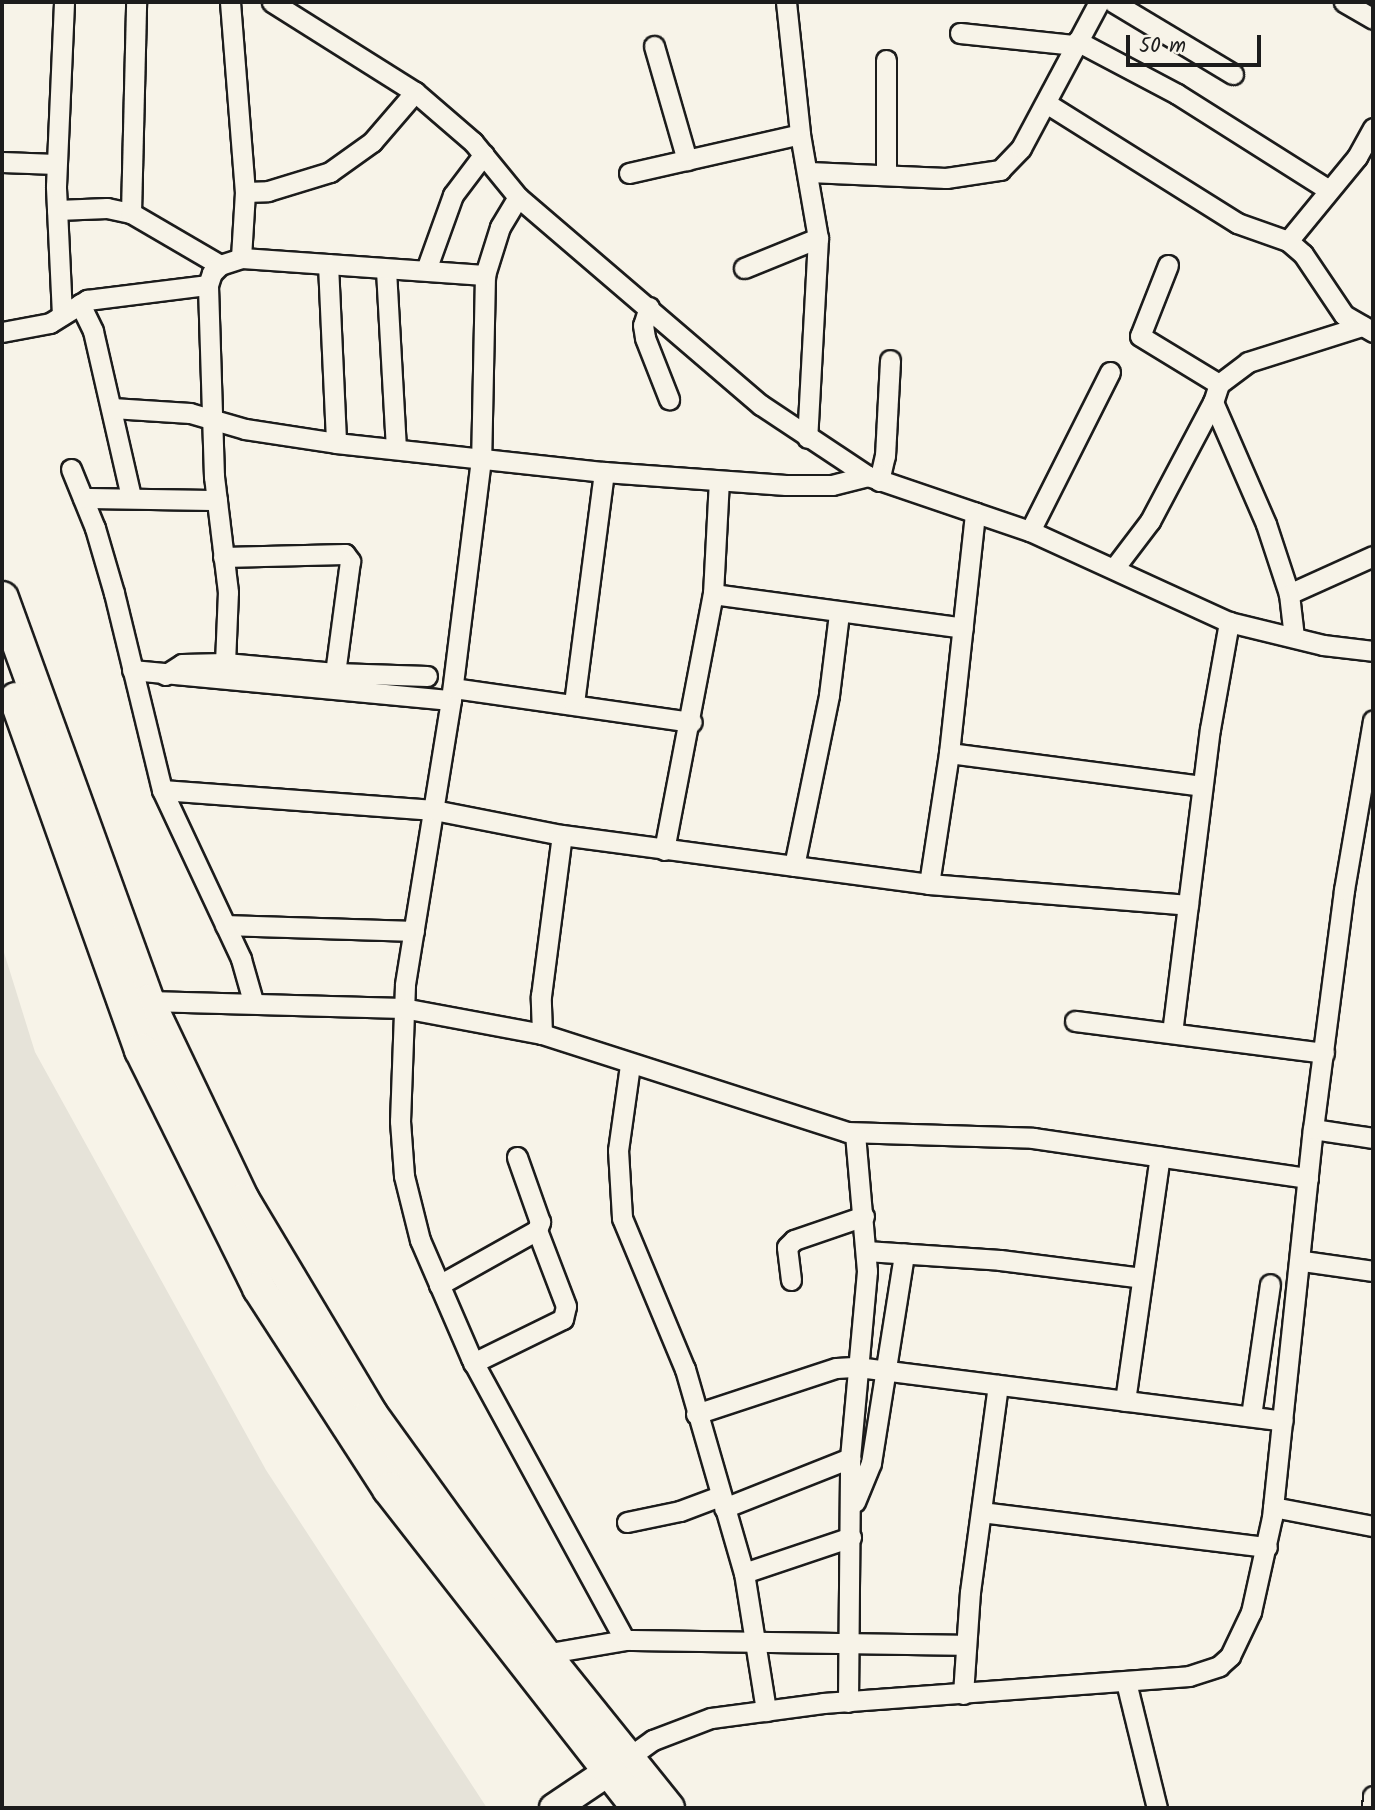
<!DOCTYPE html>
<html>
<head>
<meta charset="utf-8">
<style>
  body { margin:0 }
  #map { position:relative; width:1375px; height:1810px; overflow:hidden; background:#f7f3e8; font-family:Kalam,sans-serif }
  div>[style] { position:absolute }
  .built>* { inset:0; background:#e6e3d9 }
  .roads { filter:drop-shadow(2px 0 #1c1c1c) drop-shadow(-2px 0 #1c1c1c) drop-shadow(0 2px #1c1c1c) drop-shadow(0 -2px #1c1c1c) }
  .street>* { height:19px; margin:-9.5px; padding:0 9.5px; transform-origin:9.5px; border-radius:9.5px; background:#f7f3e8 }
  .secondary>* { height:28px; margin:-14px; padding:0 14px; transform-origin:14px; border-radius:14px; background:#f7f3e8 }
  .primary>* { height:32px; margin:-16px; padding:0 16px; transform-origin:16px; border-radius:16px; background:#f7f3e8 }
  span { translate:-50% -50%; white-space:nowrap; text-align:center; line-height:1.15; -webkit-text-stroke:5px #f7f3e8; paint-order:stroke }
  .frame { position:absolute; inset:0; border:4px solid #1c1c1c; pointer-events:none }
  .scale { position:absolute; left:1126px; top:35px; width:135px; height:32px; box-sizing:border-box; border:4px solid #1c1c1c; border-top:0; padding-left:9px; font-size:21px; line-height:24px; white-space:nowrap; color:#1c1c1c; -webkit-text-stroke:5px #f7f3e8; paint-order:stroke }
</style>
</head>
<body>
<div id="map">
  <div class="built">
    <div style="clip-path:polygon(2px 946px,35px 1052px,266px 1470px,487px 1808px,2px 1808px)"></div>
  </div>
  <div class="roads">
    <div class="street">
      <div style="left:230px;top:2px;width:191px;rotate:85.5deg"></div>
      <div style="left:245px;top:192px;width:66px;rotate:93.5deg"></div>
      <div style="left:272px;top:2px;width:169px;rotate:32.2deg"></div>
      <div style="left:415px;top:92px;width:77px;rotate:40.8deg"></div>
      <div style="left:473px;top:142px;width:71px;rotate:50.7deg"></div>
      <div style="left:518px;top:197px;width:320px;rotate:40.6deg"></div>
      <div style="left:761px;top:405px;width:128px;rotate:33.6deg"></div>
      <div style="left:868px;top:476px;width:171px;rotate:18.8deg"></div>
      <div style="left:1030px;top:531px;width:219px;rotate:24.6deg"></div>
      <div style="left:1229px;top:622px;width:97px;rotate:13.7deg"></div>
      <div style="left:1323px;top:645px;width:50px;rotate:6.8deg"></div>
      <div style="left:786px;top:2px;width:133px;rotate:83.9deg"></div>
      <div style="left:800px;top:134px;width:106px;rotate:80.2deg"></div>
      <div style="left:818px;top:238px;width:200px;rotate:93.1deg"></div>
      <div style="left:1113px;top:2px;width:140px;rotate:31deg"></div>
      <div style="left:1344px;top:2px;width:34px;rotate:30deg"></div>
      <div style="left:960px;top:33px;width:116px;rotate:6deg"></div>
      <div style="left:1077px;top:41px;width:113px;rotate:27.9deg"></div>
      <div style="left:1177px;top:94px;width:178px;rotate:32.3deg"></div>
      <div style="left:654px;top:46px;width:119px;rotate:73.9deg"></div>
      <div style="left:1046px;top:103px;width:226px;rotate:32.1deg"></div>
      <div style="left:1237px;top:223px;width:54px;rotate:19.4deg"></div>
      <div style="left:1288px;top:241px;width:20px;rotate:41deg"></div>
      <div style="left:1303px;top:254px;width:73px;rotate:56.1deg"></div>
      <div style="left:1344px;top:315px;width:34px;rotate:30deg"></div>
      <div style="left:2px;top:162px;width:54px;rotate:2.1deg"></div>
      <div style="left:809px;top:172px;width:137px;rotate:2.5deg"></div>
      <div style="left:946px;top:178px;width:55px;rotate:-8.4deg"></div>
      <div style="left:1000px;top:170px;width:30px;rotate:-46deg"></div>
      <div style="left:1021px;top:148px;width:166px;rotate:-61.9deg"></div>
      <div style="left:629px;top:173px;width:175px;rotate:-12.8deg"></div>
      <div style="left:886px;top:174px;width:114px;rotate:-90deg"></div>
      <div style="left:245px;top:192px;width:23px;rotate:-2deg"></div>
      <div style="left:268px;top:191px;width:65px;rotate:-17deg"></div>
      <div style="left:330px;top:172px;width:52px;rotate:-35.5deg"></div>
      <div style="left:372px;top:142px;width:66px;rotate:-49.3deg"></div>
      <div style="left:518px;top:197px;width:35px;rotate:121deg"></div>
      <div style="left:500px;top:227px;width:50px;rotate:107.4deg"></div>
      <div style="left:485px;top:275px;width:184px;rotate:91.2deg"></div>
      <div style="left:481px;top:459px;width:243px;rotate:97.1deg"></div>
      <div style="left:451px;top:700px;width:289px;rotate:99.2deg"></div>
      <div style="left:405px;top:985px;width:136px;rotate:92.1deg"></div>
      <div style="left:400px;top:1121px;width:55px;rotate:85.8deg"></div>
      <div style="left:404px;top:1176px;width:66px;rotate:76deg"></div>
      <div style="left:420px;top:1240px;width:129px;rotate:66.6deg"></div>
      <div style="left:471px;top:1358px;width:321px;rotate:61.4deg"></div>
      <div style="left:57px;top:210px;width:50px;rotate:-2.3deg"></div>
      <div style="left:107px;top:208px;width:25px;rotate:12deg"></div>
      <div style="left:131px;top:213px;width:103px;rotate:30.3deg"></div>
      <div style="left:131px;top:213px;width:211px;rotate:-88.6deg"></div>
      <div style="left:1288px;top:241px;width:109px;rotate:-50.6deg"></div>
      <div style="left:1357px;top:157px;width:33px;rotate:-61deg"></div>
      <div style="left:328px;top:264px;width:179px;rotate:87.4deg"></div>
      <div style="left:1168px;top:265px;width:76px;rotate:111.5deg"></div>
      <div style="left:1140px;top:336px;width:92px;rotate:31.3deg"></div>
      <div style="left:1219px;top:384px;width:19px;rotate:108deg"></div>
      <div style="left:1213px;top:402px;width:133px;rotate:66.5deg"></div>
      <div style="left:1266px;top:524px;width:74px;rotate:71.8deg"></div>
      <div style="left:1289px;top:594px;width:43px;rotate:83.4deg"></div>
      <div style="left:744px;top:268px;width:80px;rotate:-22.1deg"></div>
      <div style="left:386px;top:270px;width:179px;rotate:86.8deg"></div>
      <div style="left:426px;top:270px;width:80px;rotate:-70.2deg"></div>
      <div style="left:453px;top:195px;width:51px;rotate:-52.9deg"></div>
      <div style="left:80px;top:304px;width:30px;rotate:64deg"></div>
      <div style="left:93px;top:331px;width:170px;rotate:77.1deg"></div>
      <div style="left:649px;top:307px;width:19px;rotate:108deg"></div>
      <div style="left:643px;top:325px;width:13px;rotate:81deg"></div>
      <div style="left:645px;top:338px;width:66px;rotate:68.5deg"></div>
      <div style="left:62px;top:315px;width:129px;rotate:-92.7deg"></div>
      <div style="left:56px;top:186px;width:184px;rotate:-87.5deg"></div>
      <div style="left:2px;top:332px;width:49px;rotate:-10.6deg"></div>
      <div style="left:50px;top:323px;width:44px;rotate:-31.9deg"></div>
      <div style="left:87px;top:300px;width:122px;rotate:-7.1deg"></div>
      <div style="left:1219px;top:384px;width:36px;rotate:-37deg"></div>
      <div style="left:1248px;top:362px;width:120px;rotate:-17.5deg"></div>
      <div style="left:112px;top:408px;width:78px;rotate:3.7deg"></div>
      <div style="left:190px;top:413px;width:57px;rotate:16.2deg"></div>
      <div style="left:245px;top:429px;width:92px;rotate:8.7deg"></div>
      <div style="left:336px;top:443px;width:270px;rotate:6.2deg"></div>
      <div style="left:604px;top:472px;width:182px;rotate:4.1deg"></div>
      <div style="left:786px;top:485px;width:46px"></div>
      <div style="left:832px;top:485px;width:37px;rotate:-14deg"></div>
      <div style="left:71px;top:469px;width:64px;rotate:67.9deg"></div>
      <div style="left:95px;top:528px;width:68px;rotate:73.7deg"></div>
      <div style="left:114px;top:593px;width:203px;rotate:76.3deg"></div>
      <div style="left:162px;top:790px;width:187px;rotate:64.9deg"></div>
      <div style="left:241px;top:959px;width:44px;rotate:74.1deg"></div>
      <div style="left:879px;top:481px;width:26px;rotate:-77deg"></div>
      <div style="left:885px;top:456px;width:96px;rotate:-87deg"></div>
      <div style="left:83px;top:498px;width:134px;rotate:0.9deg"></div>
      <div style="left:1030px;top:531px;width:178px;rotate:-63.3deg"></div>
      <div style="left:223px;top:557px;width:122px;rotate:-1.4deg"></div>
      <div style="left:345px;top:554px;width:9px;rotate:54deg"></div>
      <div style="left:350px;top:561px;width:113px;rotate:97.6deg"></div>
      <div style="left:335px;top:673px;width:110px;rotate:-174.8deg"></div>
      <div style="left:1115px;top:567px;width:58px;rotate:-52.7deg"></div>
      <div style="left:1150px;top:521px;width:135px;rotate:-62.1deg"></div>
      <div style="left:713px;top:594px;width:252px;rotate:7.7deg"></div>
      <div style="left:1289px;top:594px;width:92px;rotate:-24.3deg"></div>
      <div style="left:132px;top:670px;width:320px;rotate:5.4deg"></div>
      <div style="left:335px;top:673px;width:92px;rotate:1.9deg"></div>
      <div style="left:165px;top:675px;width:20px;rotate:-33deg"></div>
      <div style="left:182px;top:664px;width:43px;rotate:-1.3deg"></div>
      <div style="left:225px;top:663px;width:71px;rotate:-87.6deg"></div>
      <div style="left:228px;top:592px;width:116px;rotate:-96.9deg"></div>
      <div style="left:214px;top:477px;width:192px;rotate:-91.8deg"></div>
      <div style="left:208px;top:285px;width:13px;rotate:-72deg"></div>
      <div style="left:212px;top:273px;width:11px;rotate:-45deg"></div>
      <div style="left:220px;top:265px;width:22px;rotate:-18deg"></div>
      <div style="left:241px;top:258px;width:245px;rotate:4deg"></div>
      <div style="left:453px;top:688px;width:241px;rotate:8.1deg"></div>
      <div style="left:574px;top:703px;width:233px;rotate:-82.6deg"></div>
      <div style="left:949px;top:753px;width:255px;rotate:7.4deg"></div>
      <div style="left:162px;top:790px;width:273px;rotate:4.2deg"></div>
      <div style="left:434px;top:810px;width:130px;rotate:11.1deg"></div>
      <div style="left:562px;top:835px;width:370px;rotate:7.6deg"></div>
      <div style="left:929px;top:884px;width:260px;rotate:4.6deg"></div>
      <div style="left:664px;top:850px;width:261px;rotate:-79.2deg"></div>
      <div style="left:713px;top:594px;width:113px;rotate:-87deg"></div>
      <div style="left:794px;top:866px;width:175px;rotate:-78.4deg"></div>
      <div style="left:829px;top:695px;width:82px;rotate:-83deg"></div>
      <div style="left:929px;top:884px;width:133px;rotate:-81.3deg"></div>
      <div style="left:949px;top:753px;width:242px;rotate:-83.8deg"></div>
      <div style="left:225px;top:925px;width:189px;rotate:1.8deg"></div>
      <div style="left:148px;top:1001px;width:255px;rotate:1.6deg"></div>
      <div style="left:403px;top:1008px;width:141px;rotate:10.6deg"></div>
      <div style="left:542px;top:1034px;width:320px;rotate:17.8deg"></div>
      <div style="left:847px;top:1132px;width:186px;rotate:1.8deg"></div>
      <div style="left:1033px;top:1138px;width:278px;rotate:8.3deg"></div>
      <div style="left:1075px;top:1021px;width:251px;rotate:7.3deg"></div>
      <div style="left:1172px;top:1033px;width:306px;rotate:-82.9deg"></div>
      <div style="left:1210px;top:729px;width:109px;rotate:-79.9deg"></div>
      <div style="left:542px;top:1034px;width:38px;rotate:-92deg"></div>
      <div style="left:541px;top:996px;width:162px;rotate:-82.6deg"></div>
      <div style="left:630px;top:1065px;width:86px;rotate:98deg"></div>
      <div style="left:618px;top:1150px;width:68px;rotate:86.6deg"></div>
      <div style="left:622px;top:1218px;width:164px;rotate:67.4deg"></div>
      <div style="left:685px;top:1369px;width:212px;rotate:73.9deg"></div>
      <div style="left:744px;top:1573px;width:140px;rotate:80.9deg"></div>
      <div style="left:1313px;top:1129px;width:61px;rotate:8.5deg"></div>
      <div style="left:866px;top:1251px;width:134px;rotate:3.8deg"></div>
      <div style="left:1000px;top:1260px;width:143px;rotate:7.2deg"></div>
      <div style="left:1303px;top:1261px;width:71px;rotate:8.1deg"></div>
      <div style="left:791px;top:1280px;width:33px;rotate:-97deg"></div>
      <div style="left:787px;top:1247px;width:10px;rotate:-45deg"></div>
      <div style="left:794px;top:1240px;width:74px;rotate:-18.9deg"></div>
      <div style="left:439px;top:1285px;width:112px;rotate:-29.3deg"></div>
      <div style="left:537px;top:1230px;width:9px;rotate:-69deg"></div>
      <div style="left:540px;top:1222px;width:69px;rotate:-109.5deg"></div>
      <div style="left:473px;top:1363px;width:100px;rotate:-26.1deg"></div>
      <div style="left:563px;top:1319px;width:13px;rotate:-77deg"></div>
      <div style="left:566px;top:1306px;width:81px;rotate:-110.9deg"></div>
      <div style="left:1125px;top:1401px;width:247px;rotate:-81.9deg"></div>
      <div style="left:696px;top:1414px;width:147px;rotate:-18.2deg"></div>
      <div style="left:836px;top:1368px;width:22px;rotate:-3deg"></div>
      <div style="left:858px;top:1367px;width:428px;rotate:7.2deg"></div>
      <div style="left:1251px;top:1416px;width:133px;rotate:-81.8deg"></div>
      <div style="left:855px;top:1502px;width:42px;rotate:-67.7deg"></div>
      <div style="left:871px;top:1463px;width:212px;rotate:-81deg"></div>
      <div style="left:1273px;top:1507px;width:102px;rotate:10.8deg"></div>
      <div style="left:724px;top:1508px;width:136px;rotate:-21.6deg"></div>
      <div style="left:981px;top:1512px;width:288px;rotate:7deg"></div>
      <div style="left:627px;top:1522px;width:54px;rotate:-11.7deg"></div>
      <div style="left:680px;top:1511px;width:43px;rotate:-20.6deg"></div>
      <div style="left:744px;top:1573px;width:113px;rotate:-18.6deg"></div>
      <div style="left:544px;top:1654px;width:82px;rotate:-9.8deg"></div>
      <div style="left:625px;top:1640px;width:341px;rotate:0.8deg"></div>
      <div style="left:1126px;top:1682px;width:130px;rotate:76.2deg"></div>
      <div style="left:963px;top:1694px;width:102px;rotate:-86.1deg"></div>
      <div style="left:970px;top:1592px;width:209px;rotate:-82.3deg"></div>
      <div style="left:848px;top:1702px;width:244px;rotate:-89.5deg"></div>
      <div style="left:850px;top:1458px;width:188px;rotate:-84.8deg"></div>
      <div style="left:867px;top:1271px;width:138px;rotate:-95deg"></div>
      <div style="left:628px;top:1758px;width:31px;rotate:-36deg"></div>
      <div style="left:653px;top:1740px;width:62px;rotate:-20.8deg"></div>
      <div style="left:711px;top:1718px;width:113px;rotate:-7.6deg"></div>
      <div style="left:823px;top:1703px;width:367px;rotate:-4.2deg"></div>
      <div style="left:1189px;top:1676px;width:32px;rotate:-18deg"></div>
      <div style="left:1219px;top:1666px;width:15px;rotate:-42deg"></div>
      <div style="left:1230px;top:1656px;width:49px;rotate:-64.5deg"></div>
      <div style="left:1251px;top:1612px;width:97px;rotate:-77.5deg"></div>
      <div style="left:1272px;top:1517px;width:390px;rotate:-84deg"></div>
      <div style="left:1313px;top:1129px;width:241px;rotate:-82.6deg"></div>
      <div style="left:1344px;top:890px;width:172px;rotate:-80.3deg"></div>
      <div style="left:1372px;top:1808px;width:12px;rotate:-85deg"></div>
    </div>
    <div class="secondary">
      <div style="left:554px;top:1808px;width:88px;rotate:-33.9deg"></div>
    </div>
    <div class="primary">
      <div style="left:2px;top:598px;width:429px;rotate:70.1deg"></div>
      <div style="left:148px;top:1001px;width:221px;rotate:64.5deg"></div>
      <div style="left:243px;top:1200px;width:249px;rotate:59.1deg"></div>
      <div style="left:371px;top:1414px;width:296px;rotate:54.2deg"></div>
      <div style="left:544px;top:1654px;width:198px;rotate:51.2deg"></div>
      <div style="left:16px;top:699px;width:373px;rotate:70.4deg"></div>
      <div style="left:141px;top:1050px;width:266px;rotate:63.6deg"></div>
      <div style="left:259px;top:1288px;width:239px;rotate:57.1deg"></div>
      <div style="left:389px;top:1489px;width:405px;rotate:52deg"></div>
    </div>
  </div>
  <div class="frame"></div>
  <div class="scale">50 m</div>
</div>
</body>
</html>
